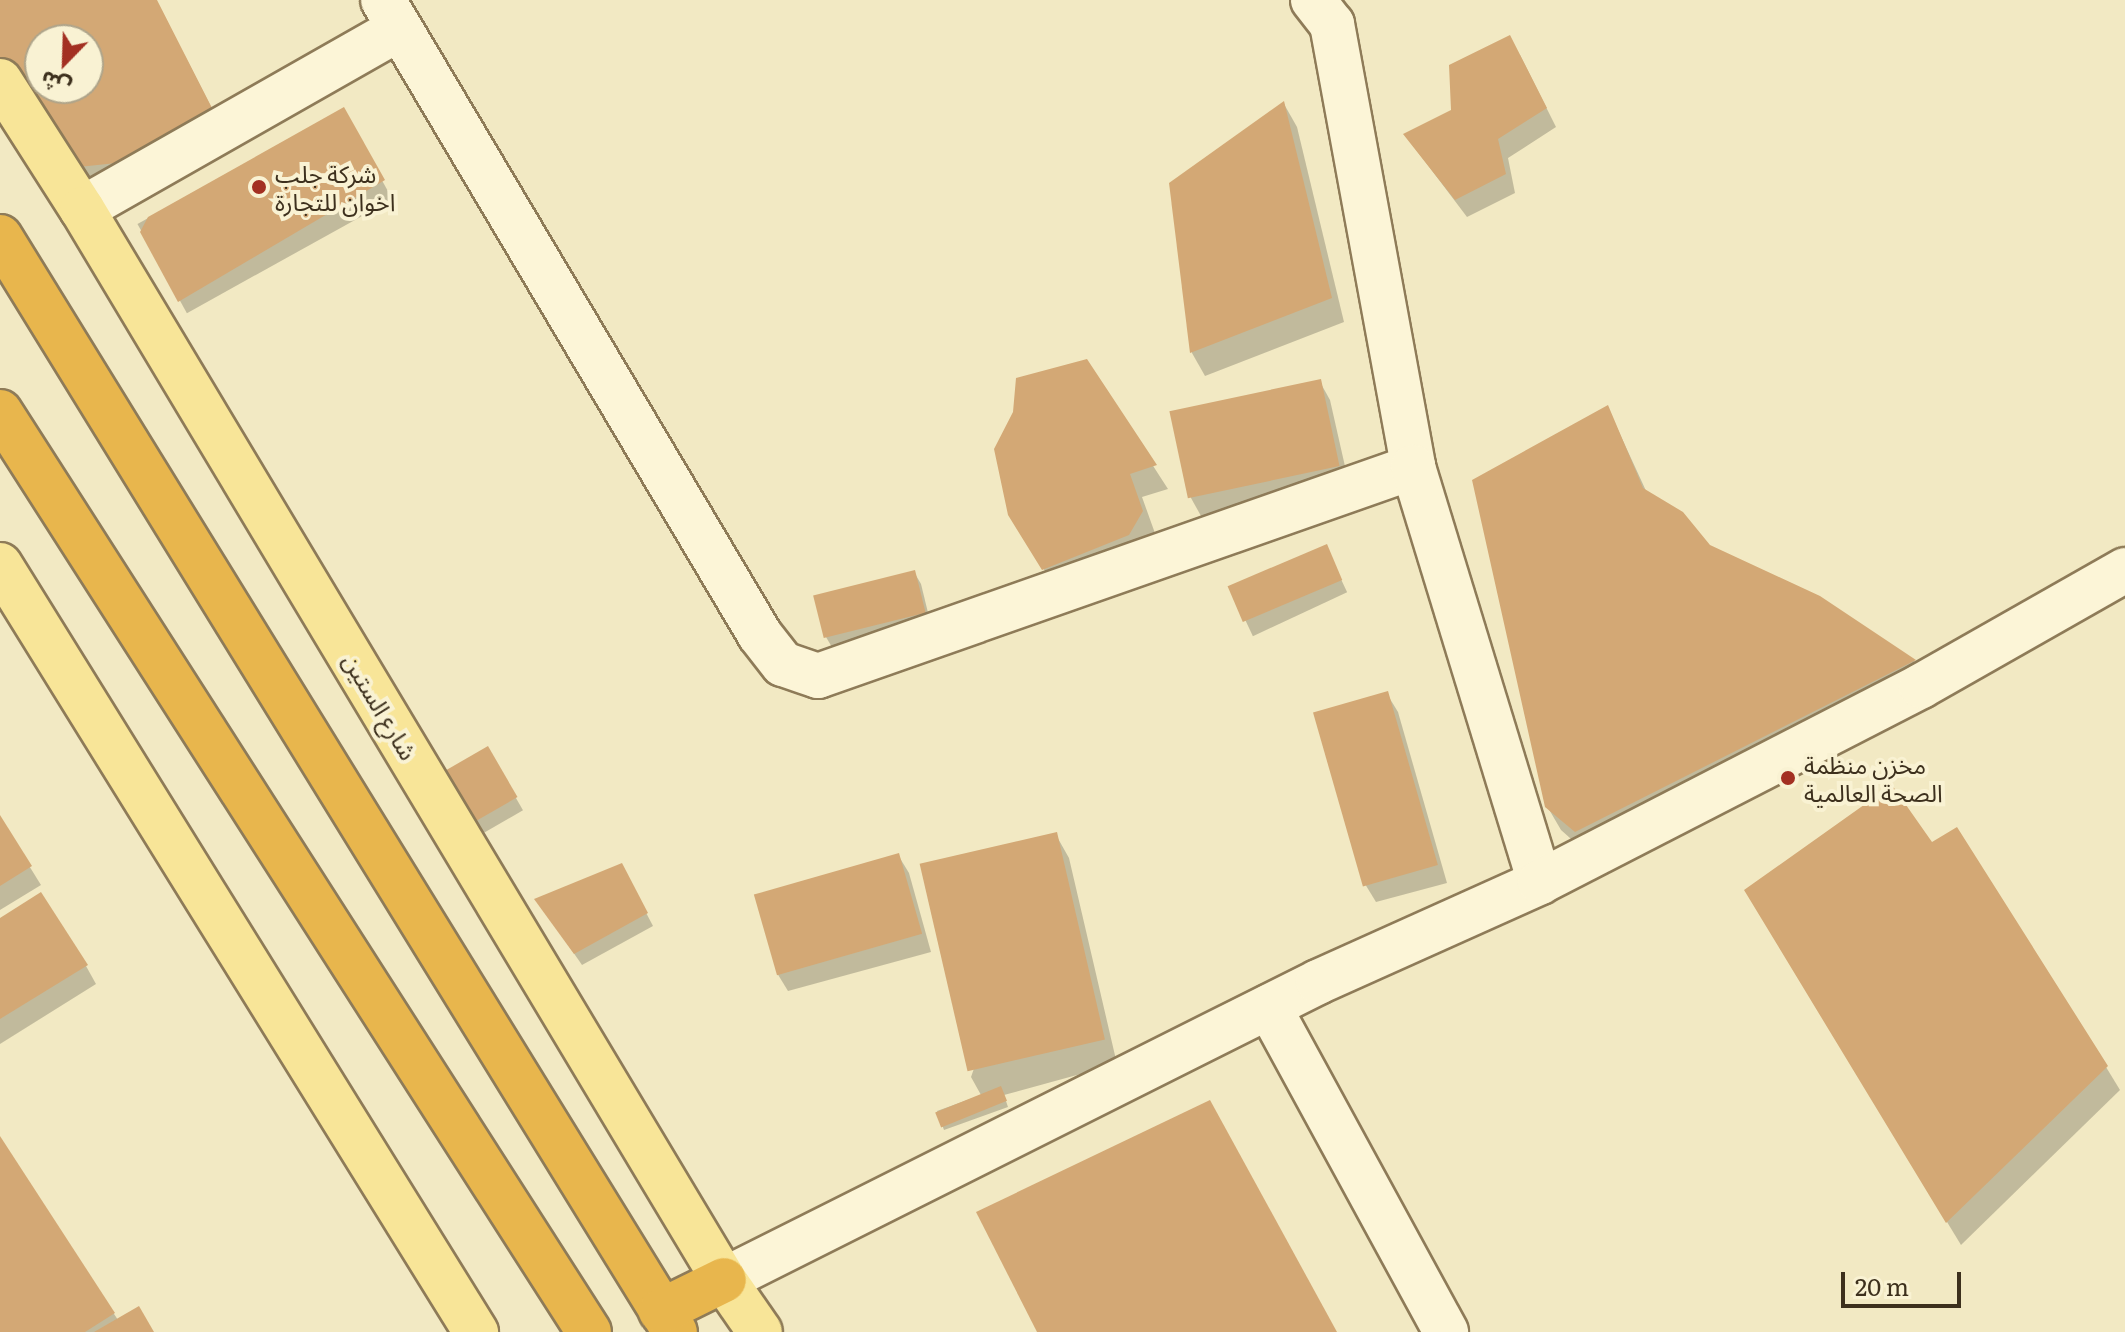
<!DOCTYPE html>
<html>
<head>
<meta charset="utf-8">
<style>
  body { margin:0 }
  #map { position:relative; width:2125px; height:1332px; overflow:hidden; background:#f2e9c3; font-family:Literata,"Noto Sans Arabic",serif }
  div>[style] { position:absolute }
  .shadow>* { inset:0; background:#0003; transform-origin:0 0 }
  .building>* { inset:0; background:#d3a875; transform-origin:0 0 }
  .roads { filter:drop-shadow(2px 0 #8e7b58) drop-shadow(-2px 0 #8e7b58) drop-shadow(0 2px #8e7b58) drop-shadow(0 -2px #8e7b58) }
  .minor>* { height:44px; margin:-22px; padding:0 22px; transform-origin:22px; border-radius:22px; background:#fcf5d7 }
  .major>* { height:44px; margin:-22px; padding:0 22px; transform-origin:22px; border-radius:22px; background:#f8e598 }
  .highway>* { height:44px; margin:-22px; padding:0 22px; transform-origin:22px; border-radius:22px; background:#e8b64d }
  .dots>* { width:22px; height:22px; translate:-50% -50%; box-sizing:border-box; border:4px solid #f9f2d3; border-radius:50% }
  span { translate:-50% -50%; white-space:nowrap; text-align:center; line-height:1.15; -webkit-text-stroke:8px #f9f2d3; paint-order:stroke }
  .poi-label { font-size:24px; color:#3d301d }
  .left { translate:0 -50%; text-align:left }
  .street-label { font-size:24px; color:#3d301d }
  .north { position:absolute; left:24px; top:24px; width:80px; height:80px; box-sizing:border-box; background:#f9f2d3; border:2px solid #aea48a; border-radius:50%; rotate:203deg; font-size:22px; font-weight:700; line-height:32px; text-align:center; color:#3d301d }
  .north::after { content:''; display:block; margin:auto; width:28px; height:36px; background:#a33022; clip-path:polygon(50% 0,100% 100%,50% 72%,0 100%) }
  .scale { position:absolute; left:1841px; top:1272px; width:120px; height:36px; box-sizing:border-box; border:4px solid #3d301d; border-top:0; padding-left:10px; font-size:24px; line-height:28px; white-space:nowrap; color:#3d301d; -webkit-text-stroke:6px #f9f2d3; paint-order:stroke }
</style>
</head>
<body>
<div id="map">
  <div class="shadow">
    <div style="clip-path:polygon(evenodd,0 0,156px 0,224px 132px,66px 193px,0 0,40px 40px,88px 40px,88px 88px,40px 88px,40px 40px)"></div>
    <div style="clip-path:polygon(1520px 55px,1556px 127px,1508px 158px,1515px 193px,1467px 217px,1405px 135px,1453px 111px)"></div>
    <div style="clip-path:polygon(1284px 104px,1297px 127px,1344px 322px,1205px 376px,1192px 353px,1172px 184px)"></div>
    <div style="left:343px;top:110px;width:102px;height:235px;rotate:61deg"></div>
    <div style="clip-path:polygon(1086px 362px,1168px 489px,1142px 497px,1156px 536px,1058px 592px,1025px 539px,1015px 412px)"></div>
    <div style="clip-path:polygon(1320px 382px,1330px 400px,1349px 484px,1201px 516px,1191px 498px,1172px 413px)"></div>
    <div style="clip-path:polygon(1608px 408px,1647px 493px,1709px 546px,1819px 597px,1914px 661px,1927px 684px,1589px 855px,1561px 830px,1547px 806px)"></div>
    <div style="left:1326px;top:547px;width:50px;height:104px;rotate:65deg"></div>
    <div style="clip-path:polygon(914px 572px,921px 584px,931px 625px,833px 649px,826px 637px)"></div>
    <div style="clip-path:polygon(1387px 694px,1398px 712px,1447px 883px,1376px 902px,1365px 884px,1319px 721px)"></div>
    <div style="left:487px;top:748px;width:72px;height:52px;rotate:60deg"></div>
    <div style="clip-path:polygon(0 819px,41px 885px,0 910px)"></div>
    <div style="clip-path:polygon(1056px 835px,1069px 858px,1117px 1064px,1004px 1095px,1008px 1107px,944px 1130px,937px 1111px,981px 1095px,971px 1077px)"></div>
    <div style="clip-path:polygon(898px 855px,909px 873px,931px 952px,788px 991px,777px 973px)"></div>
    <div style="clip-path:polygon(621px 865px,653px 926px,582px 965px,537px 900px)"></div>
    <div style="clip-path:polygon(1760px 914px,2106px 1067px,2120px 1090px,1961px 1245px)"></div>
    <div style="clip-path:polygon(0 920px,86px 966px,96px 984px,0 1044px)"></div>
    <div style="clip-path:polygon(0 1140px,118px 1320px,152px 1332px,0 1332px)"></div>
  </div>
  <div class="building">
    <div style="clip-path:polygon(evenodd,0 0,157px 0,212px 108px,126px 162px,50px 170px,0 92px,0 0,40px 40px,88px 40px,88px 88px,40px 88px,40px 40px)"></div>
    <div style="clip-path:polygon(1510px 35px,1547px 108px,1498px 139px,1506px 174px,1455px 200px,1403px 134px,1451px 110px,1449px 65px)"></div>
    <div style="clip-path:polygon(1284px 101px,1332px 298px,1190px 353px,1169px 183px)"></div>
    <div style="clip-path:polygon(344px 107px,385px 180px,178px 302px,140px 232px,148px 217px)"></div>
    <div style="clip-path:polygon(1087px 359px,1157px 465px,1130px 474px,1143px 511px,1129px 535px,1042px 570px,1008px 515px,994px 449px,1013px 412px,1016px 378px)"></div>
    <div style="left:1321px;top:379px;width:89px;height:155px;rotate:78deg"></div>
    <div style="clip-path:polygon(1608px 405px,1643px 488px,1683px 512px,1710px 545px,1820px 596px,1916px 660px,1575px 832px,1545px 807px,1472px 480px)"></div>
    <div style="left:1327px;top:544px;width:39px;height:108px;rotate:67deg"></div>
    <div style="left:915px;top:570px;width:44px;height:105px;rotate:76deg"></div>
    <div style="left:1388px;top:691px;width:181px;height:78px;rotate:74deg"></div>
    <div style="left:488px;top:746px;width:59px;height:56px;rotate:60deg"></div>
    <div style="clip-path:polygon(1892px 785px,1932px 842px,1957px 827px,2108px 1066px,1946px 1223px,1744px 890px)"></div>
    <div style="clip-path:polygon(0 815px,32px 866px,0 886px)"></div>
    <div style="left:1057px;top:832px;width:213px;height:141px;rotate:77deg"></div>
    <div style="left:899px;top:853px;width:84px;height:151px;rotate:74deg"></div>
    <div style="clip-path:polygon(622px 863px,648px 913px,574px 954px,534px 899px)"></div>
    <div style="clip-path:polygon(41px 892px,88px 965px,0 1019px,0 918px)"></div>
    <div style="left:1001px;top:1086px;width:16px;height:71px;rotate:68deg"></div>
    <div style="clip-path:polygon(1210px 1100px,1337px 1332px,1037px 1332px,976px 1212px)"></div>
    <div style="clip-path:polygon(0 1136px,115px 1313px,85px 1332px,0 1332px)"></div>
    <div style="clip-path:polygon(139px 1306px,154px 1332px,94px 1332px)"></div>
  </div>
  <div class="roads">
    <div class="minor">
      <div style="left:383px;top:0;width:738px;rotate:59.3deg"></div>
      <div style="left:760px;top:635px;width:37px;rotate:52deg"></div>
      <div style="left:783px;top:664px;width:37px;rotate:19deg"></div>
      <div style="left:818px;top:676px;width:631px;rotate:-19.35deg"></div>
      <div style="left:1313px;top:0;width:31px;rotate:52deg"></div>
      <div style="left:1332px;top:24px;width:450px;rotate:79.6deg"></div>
      <div style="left:1413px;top:467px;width:434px;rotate:73deg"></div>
      <div style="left:82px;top:209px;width:365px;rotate:-29.6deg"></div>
      <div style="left:1269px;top:1007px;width:370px;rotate:61.4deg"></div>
      <div style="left:724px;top:1280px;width:665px;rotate:-26.64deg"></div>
      <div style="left:1318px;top:982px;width:243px;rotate:-24.2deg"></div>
      <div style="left:1540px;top:882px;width:428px;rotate:-27.2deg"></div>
      <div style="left:1921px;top:686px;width:235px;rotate:-29.6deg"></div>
    </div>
    <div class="major">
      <div style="left:0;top:81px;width:152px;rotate:57.4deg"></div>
      <div style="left:82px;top:209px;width:1249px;rotate:59.06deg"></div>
      <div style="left:724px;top:1280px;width:63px;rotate:55.3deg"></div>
      <div style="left:0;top:565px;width:903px;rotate:58.18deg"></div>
    </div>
    <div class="highway">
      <div style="left:0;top:237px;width:1286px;rotate:58.35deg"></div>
      <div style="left:0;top:412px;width:1092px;rotate:57.37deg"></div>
      <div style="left:661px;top:1311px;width:70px;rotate:-26.2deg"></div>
    </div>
  </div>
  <div class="dots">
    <div style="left:259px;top:187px;background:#a33022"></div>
    <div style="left:1788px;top:778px;background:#a33022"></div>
  </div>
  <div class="poi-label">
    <span class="left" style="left:275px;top:187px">شركة جلب<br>اخوان للتجارة</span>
    <span class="left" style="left:1804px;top:778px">مخزن منظمة<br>الصحة العالمية</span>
  </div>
  <div class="street-label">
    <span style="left:381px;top:706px;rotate:59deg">شارع الستين</span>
  </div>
  <div class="north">ش</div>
  <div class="scale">20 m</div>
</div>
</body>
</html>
